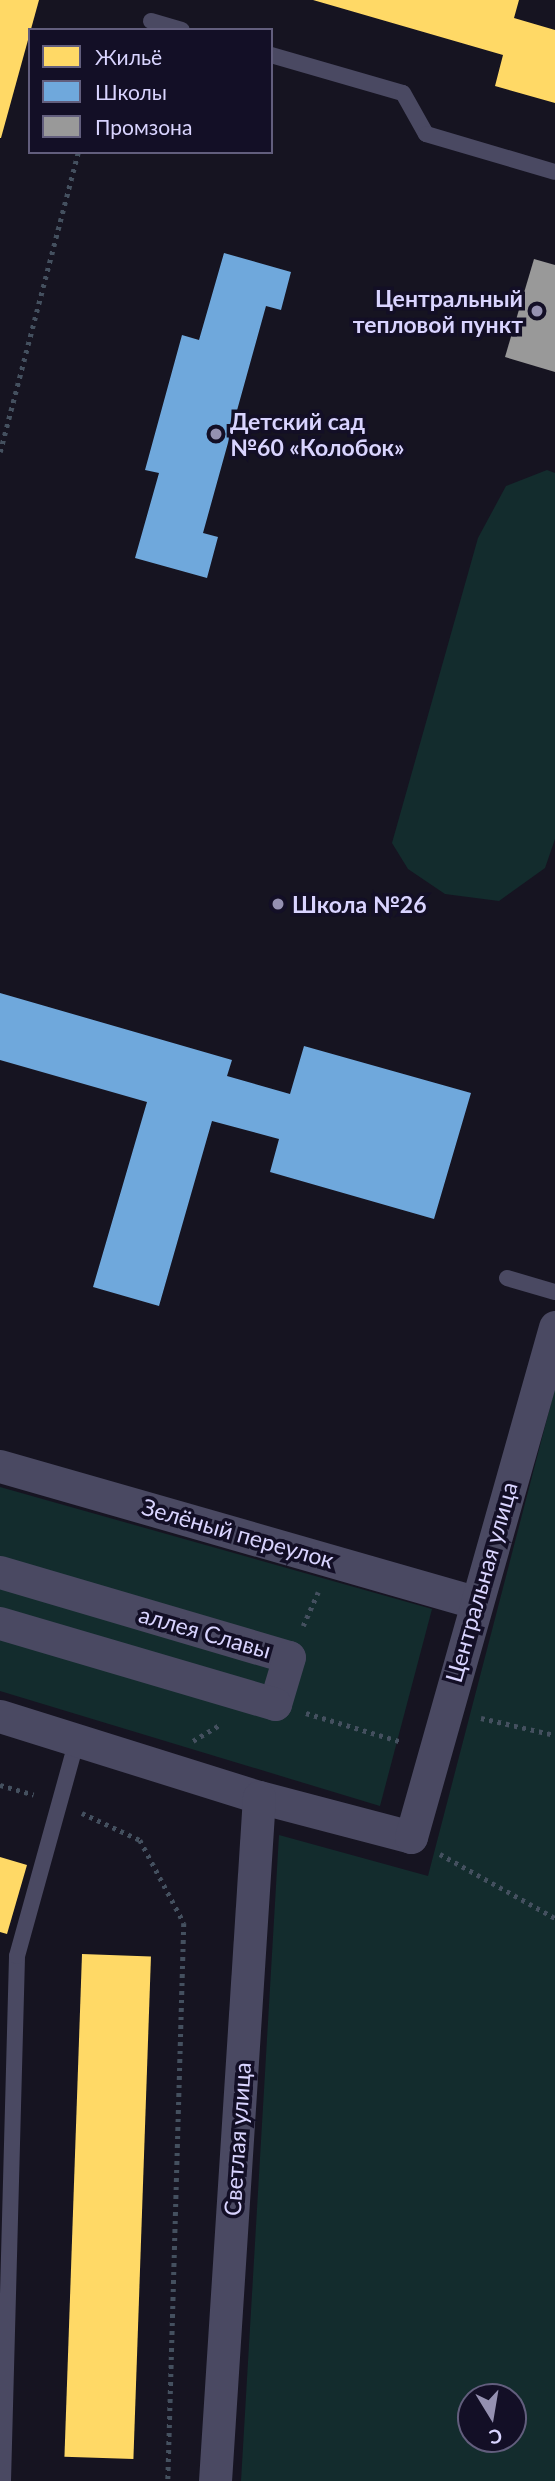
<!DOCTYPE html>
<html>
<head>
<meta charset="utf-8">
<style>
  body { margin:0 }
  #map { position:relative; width:555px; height:2481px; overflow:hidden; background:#161421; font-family:Lato,sans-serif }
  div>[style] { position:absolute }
  .green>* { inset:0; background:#132c2d }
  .homes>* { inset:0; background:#ffd966; transform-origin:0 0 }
  .schools>* { inset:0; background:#6fa8dc }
  .industry>* { inset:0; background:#999 }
  .path>* { height:4.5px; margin-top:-2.25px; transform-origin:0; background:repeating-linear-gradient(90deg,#44505f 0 3.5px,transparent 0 8.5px) }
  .lane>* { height:16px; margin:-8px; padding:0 8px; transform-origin:8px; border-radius:8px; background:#4a4962 }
  .street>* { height:33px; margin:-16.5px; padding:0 16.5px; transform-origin:16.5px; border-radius:16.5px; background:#4a4962 }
  .dots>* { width:19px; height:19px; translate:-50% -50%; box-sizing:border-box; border:4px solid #130f26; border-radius:50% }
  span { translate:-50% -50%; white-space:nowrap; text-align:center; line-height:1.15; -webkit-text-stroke:7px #130f26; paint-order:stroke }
  .poi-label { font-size:23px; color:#d9d4ff; font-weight:700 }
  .right { translate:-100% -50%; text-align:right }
  .left { translate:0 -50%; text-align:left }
  .street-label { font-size:23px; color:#d9d4ff }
  .legend { position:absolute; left:28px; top:28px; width:245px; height:126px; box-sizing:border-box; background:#130f26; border:2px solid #625e7d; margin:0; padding:9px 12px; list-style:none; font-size:21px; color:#d9d4ff }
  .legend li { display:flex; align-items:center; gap:14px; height:35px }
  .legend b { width:35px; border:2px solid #625e7d }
  .north { position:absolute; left:457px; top:2383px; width:70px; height:70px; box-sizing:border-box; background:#130f26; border:2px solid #625e7d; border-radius:50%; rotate:169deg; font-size:19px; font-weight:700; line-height:28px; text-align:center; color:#d9d4ff }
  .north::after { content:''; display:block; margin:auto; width:24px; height:32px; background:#9591b1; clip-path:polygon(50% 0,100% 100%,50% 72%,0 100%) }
</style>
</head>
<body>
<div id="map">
  <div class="green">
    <div style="clip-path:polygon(547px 470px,555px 473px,555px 839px,545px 868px,499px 901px,445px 894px,408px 869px,392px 843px,478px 538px,506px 486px)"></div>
    <div style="clip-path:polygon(evenodd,555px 1388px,555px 2481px,241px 2481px,279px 1835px,428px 1876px,555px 1388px,471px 2397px,513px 2397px,513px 2439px,471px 2439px,471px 2397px)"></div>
    <div style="clip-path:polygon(0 1487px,432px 1609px,380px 1806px,0 1691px)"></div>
  </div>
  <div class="homes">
    <div style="clip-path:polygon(0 0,39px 0,1px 138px,0 138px)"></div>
    <div style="clip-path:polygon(313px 0,519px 0,514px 18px,555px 30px,555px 103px,495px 86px,503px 55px)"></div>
    <div style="clip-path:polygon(0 1857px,27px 1865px,7px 1934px,0 1932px)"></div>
    <div style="left:82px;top:1954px;width:69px;height:503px;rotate:2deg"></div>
  </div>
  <div class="schools">
    <div style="clip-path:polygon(224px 253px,291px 272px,281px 310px,266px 306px,203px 533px,218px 537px,207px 578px,135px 558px,159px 473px,145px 470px,182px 335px,199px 340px)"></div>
    <div style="clip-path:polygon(0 993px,232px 1060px,227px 1076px,290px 1094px,304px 1046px,471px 1093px,434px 1219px,270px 1172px,279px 1139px,212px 1121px,159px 1306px,93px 1287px,147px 1102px,0 1060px)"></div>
  </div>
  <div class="industry">
    <div style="clip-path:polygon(534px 259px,555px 265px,555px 372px,505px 357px)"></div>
  </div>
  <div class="path">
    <div style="left:0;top:452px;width:310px;rotate:-75.4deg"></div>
    <div style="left:303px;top:1626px;width:37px;rotate:-66deg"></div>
    <div style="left:306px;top:1713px;width:100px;rotate:16.8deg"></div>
    <div style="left:481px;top:1718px;width:76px;rotate:12.9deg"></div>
    <div style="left:193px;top:1741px;width:33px;rotate:-31deg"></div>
    <div style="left:0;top:1785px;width:35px;rotate:16deg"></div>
    <div style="left:82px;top:1813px;width:64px;rotate:25deg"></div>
    <div style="left:140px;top:1840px;width:94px;rotate:62.1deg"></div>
    <div style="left:184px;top:1923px;width:558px;rotate:91.64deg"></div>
    <div style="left:440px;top:1854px;width:132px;rotate:29.1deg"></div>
  </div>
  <div class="lane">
    <div style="left:151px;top:21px;width:32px;rotate:16deg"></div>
    <div style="left:271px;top:55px;width:137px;rotate:16.1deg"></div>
    <div style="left:403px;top:93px;width:47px;rotate:60.7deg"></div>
    <div style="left:426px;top:134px;width:134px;rotate:16.4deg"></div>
    <div style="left:507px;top:1278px;width:50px;rotate:16.3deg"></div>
    <div style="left:3px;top:2481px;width:525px;rotate:-88.47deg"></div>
    <div style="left:17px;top:1956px;width:225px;rotate:-74.5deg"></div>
  </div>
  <div class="street">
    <div style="left:0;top:1466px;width:493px;rotate:16deg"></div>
    <div style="left:0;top:1572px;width:301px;rotate:16.4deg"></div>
    <div style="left:289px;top:1657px;width:49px;rotate:106.6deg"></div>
    <div style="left:275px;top:1704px;width:287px;rotate:-163.6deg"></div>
    <div style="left:0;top:1716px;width:271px;rotate:17.4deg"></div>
    <div style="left:259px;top:1797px;width:157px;rotate:14.7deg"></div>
    <div style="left:411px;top:1837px;width:530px;rotate:-74.23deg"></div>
    <div style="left:215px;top:2481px;width:685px;rotate:-86.32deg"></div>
  </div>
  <div class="dots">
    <div style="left:537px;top:311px;background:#9591b1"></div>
    <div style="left:216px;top:434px;background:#9591b1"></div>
    <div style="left:278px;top:904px;background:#9591b1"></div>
  </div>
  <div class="poi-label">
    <span class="right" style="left:523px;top:311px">Центральный<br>тепловой пункт</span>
    <span class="left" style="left:230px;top:434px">Детский сад<br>№60 «Колобок»</span>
    <span class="left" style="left:292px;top:904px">Школа №26</span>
  </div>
  <div class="street-label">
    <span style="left:238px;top:1533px;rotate:16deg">Зелёный переулок</span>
    <span style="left:481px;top:1582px;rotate:-74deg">Центральная улица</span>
    <span style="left:205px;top:1632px;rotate:16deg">аллея Славы</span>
    <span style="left:237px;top:2139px;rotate:-86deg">Светлая улица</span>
  </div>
  <ul class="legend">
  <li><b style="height:19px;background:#ffd966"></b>Жильё</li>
  <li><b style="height:19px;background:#6fa8dc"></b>Школы</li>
  <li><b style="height:19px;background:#999"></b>Промзона</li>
  </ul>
  <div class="north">С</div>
</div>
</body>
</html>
